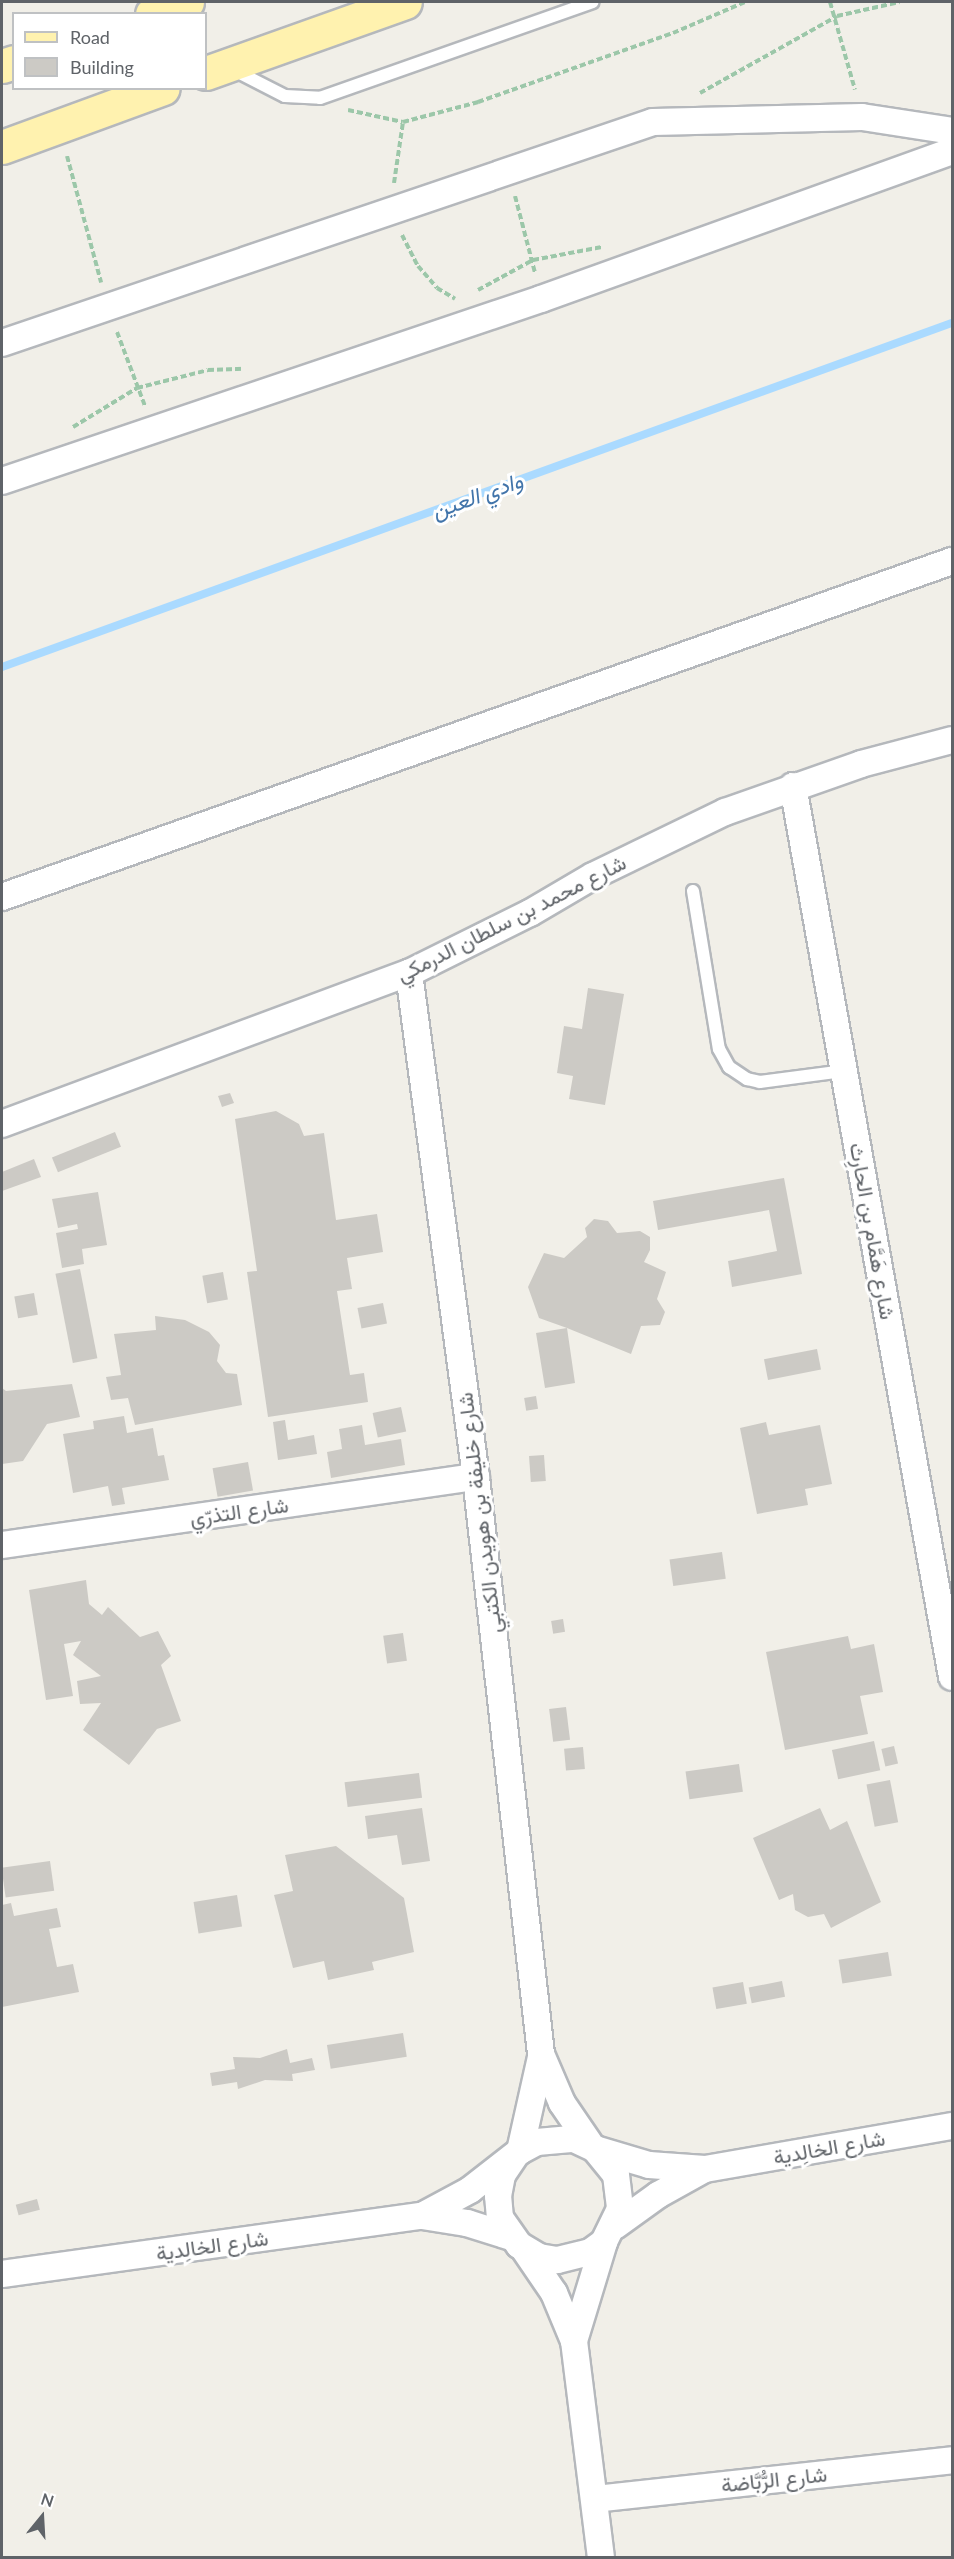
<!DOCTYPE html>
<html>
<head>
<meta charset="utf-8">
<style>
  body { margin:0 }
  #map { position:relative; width:954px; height:2559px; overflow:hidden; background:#f1efe8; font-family:Lato,Vazirmatn,sans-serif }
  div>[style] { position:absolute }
  .stream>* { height:8px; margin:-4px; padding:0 4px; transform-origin:4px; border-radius:4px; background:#aadaff }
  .building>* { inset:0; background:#cccac5; transform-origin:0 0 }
  .path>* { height:4px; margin-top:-2px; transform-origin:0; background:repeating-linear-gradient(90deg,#9cc7a9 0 6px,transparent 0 9px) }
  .roads { filter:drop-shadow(2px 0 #b5b8bc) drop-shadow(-2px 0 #b5b8bc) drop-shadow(0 2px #b5b8bc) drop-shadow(0 -2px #b5b8bc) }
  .lane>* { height:12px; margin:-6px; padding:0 6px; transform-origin:6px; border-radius:6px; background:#fff }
  .street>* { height:26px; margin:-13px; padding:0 13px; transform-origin:13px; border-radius:13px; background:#fff }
  .primary>* { height:33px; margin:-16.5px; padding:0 16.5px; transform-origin:16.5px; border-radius:16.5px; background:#fff2af }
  span { translate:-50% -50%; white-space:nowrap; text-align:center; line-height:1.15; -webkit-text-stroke:6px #fff; paint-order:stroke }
  .street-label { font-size:21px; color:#5f6368 }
  .water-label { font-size:22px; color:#4174aa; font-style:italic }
  .frame { position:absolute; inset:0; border:3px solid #5f6368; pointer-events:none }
  .legend { position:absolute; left:12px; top:12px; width:195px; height:78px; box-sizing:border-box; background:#fff; border:2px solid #bfc1c3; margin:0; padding:8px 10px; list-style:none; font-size:18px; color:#5f6368 }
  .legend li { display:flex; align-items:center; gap:12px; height:30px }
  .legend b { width:30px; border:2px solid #bfc1c3 }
  .north { position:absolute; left:12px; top:2487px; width:60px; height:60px; -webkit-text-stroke:4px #fff; paint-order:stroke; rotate:18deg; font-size:16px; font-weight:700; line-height:24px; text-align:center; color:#5f6368 }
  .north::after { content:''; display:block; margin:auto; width:21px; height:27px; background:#5f6368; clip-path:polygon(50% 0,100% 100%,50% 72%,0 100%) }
</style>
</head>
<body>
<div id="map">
  <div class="stream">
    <div style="left:2px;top:667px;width:1010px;rotate:-19.91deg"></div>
  </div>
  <div class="building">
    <div style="clip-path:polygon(588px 988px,624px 994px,605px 1105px,569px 1099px,573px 1076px,557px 1073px,564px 1026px,582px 1029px)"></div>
    <div style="clip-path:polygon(230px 1093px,234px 1103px,222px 1107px,218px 1096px)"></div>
    <div style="clip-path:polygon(276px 1111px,299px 1124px,304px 1136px,324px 1133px,336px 1220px,377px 1214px,383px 1252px,347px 1258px,352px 1289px,337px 1291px,350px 1375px,364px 1373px,368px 1402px,268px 1417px,247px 1272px,257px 1271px,235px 1119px)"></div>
    <div style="left:115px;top:1132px;width:16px;height:68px;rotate:68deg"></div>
    <div style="clip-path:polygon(34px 1159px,41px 1177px,2px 1191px,2px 1172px)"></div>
    <div style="clip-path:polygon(784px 1178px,802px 1274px,732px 1287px,728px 1261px,777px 1251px,769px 1210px,658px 1230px,653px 1201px)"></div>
    <div style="clip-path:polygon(98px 1192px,107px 1245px,82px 1249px,84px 1264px,62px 1268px,56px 1233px,78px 1229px,77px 1224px,58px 1228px,52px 1199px)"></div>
    <div style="clip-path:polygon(594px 1219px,608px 1221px,617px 1233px,640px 1231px,650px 1237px,650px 1250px,644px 1262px,666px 1272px,657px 1299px,665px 1312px,660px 1325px,641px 1326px,631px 1354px,567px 1328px,575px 1383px,545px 1388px,536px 1333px,567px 1328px,539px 1318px,528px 1287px,544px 1253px,564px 1258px,587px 1237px,585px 1228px)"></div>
    <div style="left:80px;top:1269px;width:91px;height:25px;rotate:79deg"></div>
    <div style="left:223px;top:1272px;width:28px;height:21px;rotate:80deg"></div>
    <div style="left:34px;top:1293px;width:22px;height:20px;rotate:80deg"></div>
    <div style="left:383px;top:1303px;width:21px;height:26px;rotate:79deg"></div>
    <div style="clip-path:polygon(155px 1316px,185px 1320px,209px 1332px,220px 1345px,217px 1361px,226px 1373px,237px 1374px,242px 1405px,135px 1425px,128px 1398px,111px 1400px,106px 1377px,121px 1375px,114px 1334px,156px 1330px)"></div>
    <div style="left:817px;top:1349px;width:21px;height:54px;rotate:79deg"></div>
    <div style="clip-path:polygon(72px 1384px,80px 1417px,47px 1424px,23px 1461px,2px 1464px,2px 1388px,6px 1391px)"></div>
    <div style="left:536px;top:1396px;width:13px;height:12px;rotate:81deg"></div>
    <div style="left:401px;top:1407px;width:25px;height:29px;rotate:78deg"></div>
    <div style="clip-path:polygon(124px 1416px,127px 1433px,153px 1428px,158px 1456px,164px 1455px,169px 1480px,122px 1488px,125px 1504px,112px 1506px,108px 1486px,73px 1493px,63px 1434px,94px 1429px,93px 1421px)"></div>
    <div style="clip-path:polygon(285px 1420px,288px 1440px,314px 1435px,317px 1454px,278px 1460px,273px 1422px)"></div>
    <div style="clip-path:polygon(766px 1422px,769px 1435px,820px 1425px,832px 1484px,805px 1489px,808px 1505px,757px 1514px,740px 1428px)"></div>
    <div style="clip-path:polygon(362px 1425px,365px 1445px,401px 1439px,405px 1465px,331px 1478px,327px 1452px,342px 1449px,339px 1429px)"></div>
    <div style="left:544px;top:1455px;width:26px;height:15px;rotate:86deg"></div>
    <div style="left:248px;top:1462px;width:29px;height:36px;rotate:80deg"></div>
    <div style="left:722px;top:1552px;width:27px;height:53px;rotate:82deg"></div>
    <div style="clip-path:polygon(86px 1580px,89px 1604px,102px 1615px,108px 1607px,140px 1637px,158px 1631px,171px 1656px,161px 1665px,181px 1721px,157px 1729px,129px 1765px,83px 1730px,101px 1703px,80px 1704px,77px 1681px,101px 1676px,73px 1655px,81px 1641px,64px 1644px,73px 1696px,46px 1700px,29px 1590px)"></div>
    <div style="left:563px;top:1619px;width:13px;height:12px;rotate:81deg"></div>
    <div style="left:403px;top:1633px;width:28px;height:20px;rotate:82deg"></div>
    <div style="clip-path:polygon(848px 1636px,851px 1649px,874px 1644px,883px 1692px,860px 1696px,868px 1734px,785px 1750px,766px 1652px)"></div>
    <div style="left:566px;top:1707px;width:33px;height:17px;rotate:83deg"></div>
    <div style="left:874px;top:1741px;width:30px;height:43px;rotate:78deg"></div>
    <div style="left:894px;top:1746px;width:18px;height:13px;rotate:77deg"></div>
    <div style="left:583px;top:1747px;width:22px;height:19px;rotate:85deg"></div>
    <div style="left:739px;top:1764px;width:28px;height:54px;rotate:82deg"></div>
    <div style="left:419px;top:1773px;width:25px;height:75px;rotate:83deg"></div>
    <div style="left:890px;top:1780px;width:43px;height:24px;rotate:79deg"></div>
    <div style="clip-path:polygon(422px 1808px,430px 1861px,402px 1865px,397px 1835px,368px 1839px,365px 1816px)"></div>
    <div style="clip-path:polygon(820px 1808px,830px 1830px,847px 1821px,881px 1902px,831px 1928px,824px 1914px,808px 1917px,795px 1910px,793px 1894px,779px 1900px,753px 1838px)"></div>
    <div style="clip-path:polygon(336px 1846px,404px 1898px,414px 1952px,372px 1962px,374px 1970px,328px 1980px,324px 1961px,293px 1968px,274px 1895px,293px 1891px,285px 1855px)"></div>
    <div style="left:50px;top:1861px;width:30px;height:49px;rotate:82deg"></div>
    <div style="left:237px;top:1895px;width:32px;height:44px;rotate:81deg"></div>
    <div style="clip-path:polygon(11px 1903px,14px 1916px,57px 1908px,61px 1927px,49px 1929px,57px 1967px,73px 1964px,79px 1992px,2px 2007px,2px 1905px)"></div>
    <div style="left:888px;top:1952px;width:24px;height:50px;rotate:81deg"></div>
    <div style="left:782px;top:1981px;width:16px;height:34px;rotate:79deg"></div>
    <div style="left:743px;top:1982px;width:22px;height:31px;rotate:80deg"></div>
    <div style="left:403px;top:2033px;width:24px;height:77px;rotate:81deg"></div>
    <div style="clip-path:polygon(287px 2049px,290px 2063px,312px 2058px,315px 2070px,292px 2074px,293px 2081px,265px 2080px,238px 2089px,237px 2082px,212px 2086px,210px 2073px,235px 2069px,233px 2057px,260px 2058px)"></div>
    <div style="left:37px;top:2199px;width:11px;height:22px;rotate:75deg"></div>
  </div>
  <div class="path">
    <div style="left:830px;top:2px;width:91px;rotate:74.1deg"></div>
    <div style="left:700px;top:93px;width:157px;rotate:-29.3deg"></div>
    <div style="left:837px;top:16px;width:64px;rotate:-12.7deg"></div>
    <div style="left:348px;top:110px;width:56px;rotate:12.3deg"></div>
    <div style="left:403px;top:122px;width:78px;rotate:-14.9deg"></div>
    <div style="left:478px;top:102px;width:207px;rotate:-19.5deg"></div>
    <div style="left:673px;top:33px;width:78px;rotate:-23.3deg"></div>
    <div style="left:67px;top:156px;width:131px;rotate:74.9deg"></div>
    <div style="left:394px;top:183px;width:62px;rotate:-81.6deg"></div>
    <div style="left:515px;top:196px;width:80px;rotate:75.4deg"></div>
    <div style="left:402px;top:235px;width:35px;rotate:63deg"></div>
    <div style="left:418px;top:266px;width:29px;rotate:49deg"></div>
    <div style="left:437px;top:288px;width:21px;rotate:31deg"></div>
    <div style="left:478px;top:290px;width:63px;rotate:-28.6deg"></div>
    <div style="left:533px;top:260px;width:70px;rotate:-10.7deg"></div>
    <div style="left:117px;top:332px;width:79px;rotate:69.3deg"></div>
    <div style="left:73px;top:427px;width:75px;rotate:-31.4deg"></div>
    <div style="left:137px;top:388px;width:73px;rotate:-14.2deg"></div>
    <div style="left:208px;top:370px;width:36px;rotate:-2deg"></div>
  </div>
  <div class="roads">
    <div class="lane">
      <div style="left:232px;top:69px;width:59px;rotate:27deg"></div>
      <div style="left:285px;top:96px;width:35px;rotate:3deg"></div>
      <div style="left:320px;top:98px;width:289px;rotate:-19.4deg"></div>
      <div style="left:693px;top:891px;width:160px;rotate:80.7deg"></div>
      <div style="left:719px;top:1049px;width:21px;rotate:61deg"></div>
      <div style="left:729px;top:1067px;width:22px;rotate:34deg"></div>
      <div style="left:747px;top:1079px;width:13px;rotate:13deg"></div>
      <div style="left:760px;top:1082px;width:85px;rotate:-7.5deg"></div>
    </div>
    <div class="street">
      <div style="left:2px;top:343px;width:687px;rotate:-18.75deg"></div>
      <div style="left:653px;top:122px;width:209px;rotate:-1.4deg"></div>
      <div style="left:862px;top:117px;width:91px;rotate:8.8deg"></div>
      <div style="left:2px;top:481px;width:569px;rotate:-18.66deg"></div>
      <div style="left:541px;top:299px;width:437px;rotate:-19.8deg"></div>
      <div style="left:793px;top:786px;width:905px;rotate:79.88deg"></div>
      <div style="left:2px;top:897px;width:1008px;rotate:-19.48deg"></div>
      <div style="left:409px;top:973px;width:508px;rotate:82.43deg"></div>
      <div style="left:476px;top:1477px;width:581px;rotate:83.57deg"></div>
      <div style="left:541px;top:2054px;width:53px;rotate:66.8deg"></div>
      <div style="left:562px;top:2103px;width:53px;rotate:55.7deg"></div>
      <div style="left:2px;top:1124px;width:434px;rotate:-20.4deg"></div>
      <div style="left:409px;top:973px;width:135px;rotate:-26.4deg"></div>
      <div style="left:530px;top:913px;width:73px;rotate:-30.4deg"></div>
      <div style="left:593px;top:876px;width:147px;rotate:-25.9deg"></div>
      <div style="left:725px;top:812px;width:144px;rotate:-19.4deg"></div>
      <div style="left:861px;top:764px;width:94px;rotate:-14.8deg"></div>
      <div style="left:2px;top:1545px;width:479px;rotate:-8.2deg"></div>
      <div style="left:595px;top:2149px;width:56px;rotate:16.5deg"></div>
      <div style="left:649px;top:2165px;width:56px;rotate:4.1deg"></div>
      <div style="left:705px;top:2169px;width:251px;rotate:-9.9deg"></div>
      <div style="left:520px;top:2151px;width:96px;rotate:-77.4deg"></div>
      <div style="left:422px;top:2216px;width:55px;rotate:-28.4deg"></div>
      <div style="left:470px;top:2190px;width:63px;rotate:-38deg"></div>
      <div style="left:520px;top:2151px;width:19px;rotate:-28deg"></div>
      <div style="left:537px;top:2142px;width:37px;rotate:-5deg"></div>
      <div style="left:574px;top:2139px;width:23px;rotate:25deg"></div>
      <div style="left:595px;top:2149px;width:33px;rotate:51deg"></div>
      <div style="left:616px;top:2175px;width:34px;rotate:83deg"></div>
      <div style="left:620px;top:2209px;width:37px;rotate:116deg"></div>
      <div style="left:604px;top:2242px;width:17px;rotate:144deg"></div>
      <div style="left:590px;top:2252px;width:34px;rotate:166deg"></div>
      <div style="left:557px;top:2260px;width:18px;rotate:-171deg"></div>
      <div style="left:539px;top:2257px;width:23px;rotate:-149deg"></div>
      <div style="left:519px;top:2245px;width:33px;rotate:-125deg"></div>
      <div style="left:500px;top:2218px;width:22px;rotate:-95deg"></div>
      <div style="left:498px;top:2196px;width:21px;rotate:-79deg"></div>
      <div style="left:502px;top:2175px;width:22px;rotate:-56deg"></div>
      <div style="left:615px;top:2226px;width:53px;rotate:-35.8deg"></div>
      <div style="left:658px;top:2195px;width:51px;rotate:-29.1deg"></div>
      <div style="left:524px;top:2249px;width:53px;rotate:55.7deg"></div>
      <div style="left:554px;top:2293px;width:52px;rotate:67.4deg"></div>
      <div style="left:574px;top:2341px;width:219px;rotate:82.9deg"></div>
      <div style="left:2px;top:2274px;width:424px;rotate:-7.9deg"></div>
      <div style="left:422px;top:2216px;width:46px;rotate:8.8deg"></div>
      <div style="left:467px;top:2223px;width:46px;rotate:17.7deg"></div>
      <div style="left:574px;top:2341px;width:103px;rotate:-73.1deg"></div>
      <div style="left:595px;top:2499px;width:359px;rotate:-6.2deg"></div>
    </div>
    <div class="primary">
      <div style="left:152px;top:14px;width:37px;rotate:-19deg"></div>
      <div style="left:2px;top:66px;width:13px;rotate:-18deg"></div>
      <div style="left:206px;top:73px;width:211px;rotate:-19.6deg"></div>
      <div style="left:2px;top:147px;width:171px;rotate:-20.1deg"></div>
    </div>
  </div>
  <div class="street-label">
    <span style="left:511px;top:918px;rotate:-27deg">شارع محمد بن سلطان الدرمكي</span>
    <span style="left:873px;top:1231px;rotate:80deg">شارع هَمَّام بن الحارِث</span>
    <span style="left:239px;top:1511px;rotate:-8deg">شارع التذرّي</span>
    <span style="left:479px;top:1513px;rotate:-97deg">شارع خليفة بن هويدن الكتبي</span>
    <span style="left:829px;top:2147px;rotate:-10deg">شارع الخالِدية</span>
    <span style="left:212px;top:2245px;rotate:-8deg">شارع الخالِدية</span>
    <span style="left:774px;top:2479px;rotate:-6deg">شارع الرُّبَّاضة</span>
  </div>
  <div class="water-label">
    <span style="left:477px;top:495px;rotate:-20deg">وادي العين</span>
  </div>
  <div class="frame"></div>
  <ul class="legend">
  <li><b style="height:8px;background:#fff2af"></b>Road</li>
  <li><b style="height:16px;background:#cccac5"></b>Building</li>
  </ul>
  <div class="north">N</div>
</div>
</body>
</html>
